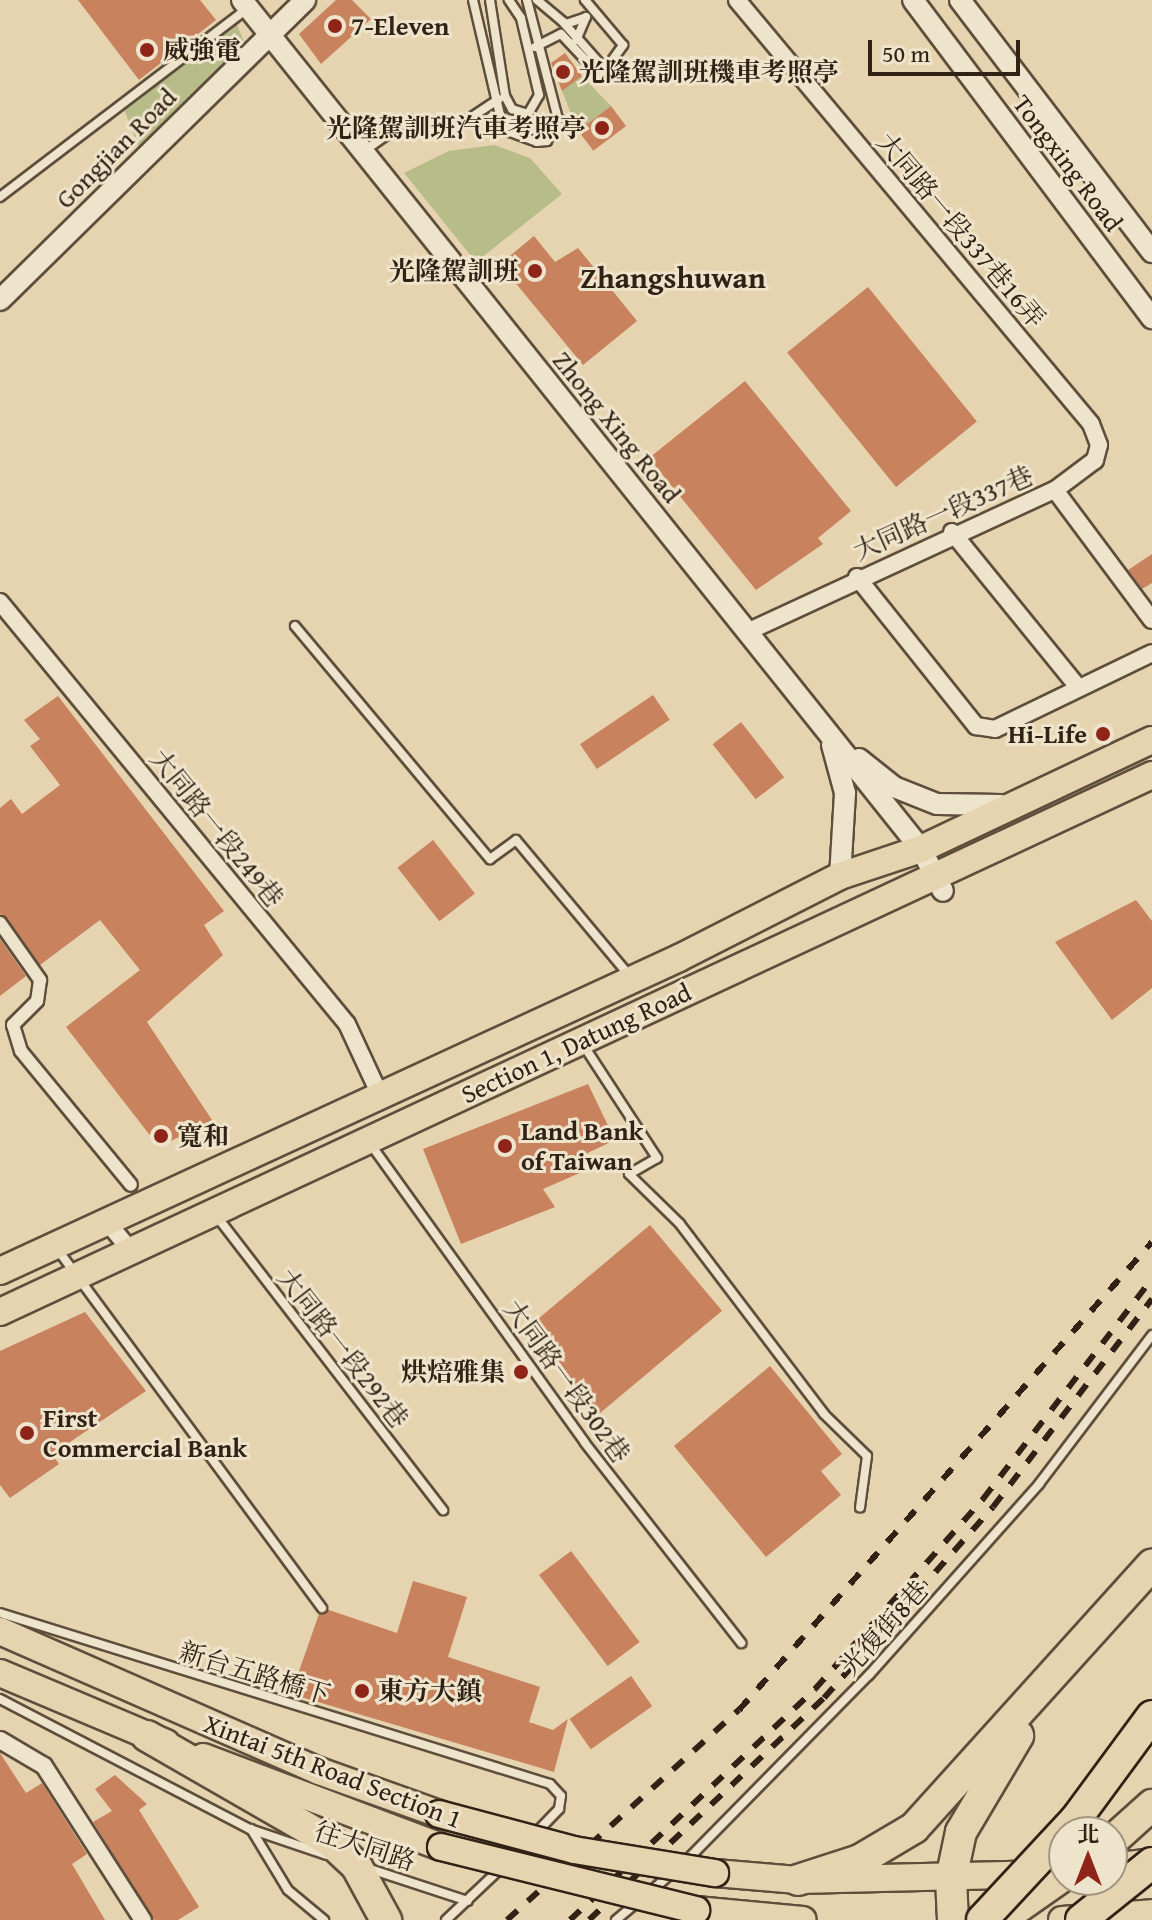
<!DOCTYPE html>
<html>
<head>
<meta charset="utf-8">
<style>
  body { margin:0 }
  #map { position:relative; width:1152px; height:1920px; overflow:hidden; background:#e5d4af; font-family:"Gentium Book Plus","Noto Serif TC",serif }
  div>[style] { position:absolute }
  .green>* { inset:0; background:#b7bc88 }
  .building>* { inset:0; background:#c8825d; transform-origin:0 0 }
  .roads { filter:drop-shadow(2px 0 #5e4e3c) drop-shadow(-2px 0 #5e4e3c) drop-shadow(0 2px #5e4e3c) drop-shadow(0 -2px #5e4e3c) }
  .service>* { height:8px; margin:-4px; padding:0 4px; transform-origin:4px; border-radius:4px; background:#eee3cb }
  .pedestrian>* { height:12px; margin:-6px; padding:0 6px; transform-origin:6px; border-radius:6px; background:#eee3cb }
  .minor>* { height:16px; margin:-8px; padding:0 8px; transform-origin:8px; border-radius:8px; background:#eee3cb }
  .tertiary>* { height:20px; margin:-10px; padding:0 10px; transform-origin:10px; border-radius:10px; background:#eee3cb }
  .primary>* { height:26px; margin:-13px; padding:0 13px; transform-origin:13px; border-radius:13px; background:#e5d4af }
  .motorway>* { height:30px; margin:-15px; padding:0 15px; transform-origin:15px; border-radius:15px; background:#e5d4af }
  .rail>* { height:6px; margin-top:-3px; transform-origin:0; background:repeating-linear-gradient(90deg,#312215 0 14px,transparent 0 28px) }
  .bridges { filter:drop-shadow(2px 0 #312215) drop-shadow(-2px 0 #312215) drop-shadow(0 2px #312215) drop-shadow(0 -2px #312215) }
  .primary-bridge>* { height:26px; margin:-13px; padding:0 13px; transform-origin:13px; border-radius:13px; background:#e5d4af }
  .motorway-bridge>* { height:30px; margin:-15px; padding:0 15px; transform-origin:15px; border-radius:15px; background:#e5d4af }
  .dots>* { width:22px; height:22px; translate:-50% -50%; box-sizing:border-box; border:4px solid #eee3cb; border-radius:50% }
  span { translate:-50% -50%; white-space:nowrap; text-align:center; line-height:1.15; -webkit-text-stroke:6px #eee3cb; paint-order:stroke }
  .poi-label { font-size:26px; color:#312215; font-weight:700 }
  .left { translate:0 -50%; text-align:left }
  .right { translate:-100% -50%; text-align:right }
  .street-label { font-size:26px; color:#312215 }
  .quarter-label { font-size:30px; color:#312215; font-weight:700 }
  .north { position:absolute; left:1048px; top:1816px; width:80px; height:80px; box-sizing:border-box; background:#eee3cb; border:2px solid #a29682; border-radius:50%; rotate:0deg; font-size:22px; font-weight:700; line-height:32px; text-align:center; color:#312215 }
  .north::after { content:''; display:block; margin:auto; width:28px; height:36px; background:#8f2418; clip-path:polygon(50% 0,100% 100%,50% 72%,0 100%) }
  .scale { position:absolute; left:868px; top:40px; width:152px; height:36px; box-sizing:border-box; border:4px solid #312215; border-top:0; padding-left:10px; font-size:24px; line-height:28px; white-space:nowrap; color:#312215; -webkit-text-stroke:6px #eee3cb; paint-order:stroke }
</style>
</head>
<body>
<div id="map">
  <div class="green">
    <div style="clip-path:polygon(234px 18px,249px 53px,143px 158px,122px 104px)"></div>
    <div style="clip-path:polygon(582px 76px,611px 106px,578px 131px,562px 91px)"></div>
    <div style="clip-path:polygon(494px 145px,530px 158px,562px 194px,476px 262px,404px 173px,449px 151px)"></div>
  </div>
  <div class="building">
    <div style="clip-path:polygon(78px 0,200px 0,216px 20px,139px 80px)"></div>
    <div style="clip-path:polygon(336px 0,352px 0,371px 19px,321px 64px,299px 34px)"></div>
    <div style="clip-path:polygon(565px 53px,582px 76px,562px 91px,551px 63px)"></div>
    <div style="left:611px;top:106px;width:25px;height:41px;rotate:53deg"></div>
    <div style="clip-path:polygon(534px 236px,555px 262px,578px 248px,637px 321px,583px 365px,500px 264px)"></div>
    <div style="left:868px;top:287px;width:173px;height:104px;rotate:51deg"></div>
    <div style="clip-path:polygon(745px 381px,851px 511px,818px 538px,823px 544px,756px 590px,649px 458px)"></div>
    <div style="clip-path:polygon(1152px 554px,1152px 583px,1142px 589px,1128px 570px)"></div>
    <div style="left:653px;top:695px;width:30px;height:88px;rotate:56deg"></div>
    <div style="clip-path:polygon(58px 696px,224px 911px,204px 925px,223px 955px,147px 1022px,212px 1120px,159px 1147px,66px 1027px,140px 970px,100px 920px,40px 965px,0 914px,0 808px,11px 799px,22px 814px,60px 785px,30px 746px,40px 739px,24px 720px)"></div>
    <div style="left:741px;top:722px;width:70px;height:36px;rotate:52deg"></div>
    <div style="left:433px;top:840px;width:68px;height:45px;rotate:52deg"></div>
    <div style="clip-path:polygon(1136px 900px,1152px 921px,1152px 988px,1112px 1020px,1055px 942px)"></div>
    <div style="clip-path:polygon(0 939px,26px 976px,0 996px)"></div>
    <div style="clip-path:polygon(588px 1084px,615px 1140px,575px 1159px,582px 1172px,543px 1189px,555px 1207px,461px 1244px,423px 1149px)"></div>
    <div style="left:650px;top:1225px;width:112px;height:161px;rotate:50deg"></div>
    <div style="clip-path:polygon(85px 1312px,146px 1391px,52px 1454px,59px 1464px,10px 1498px,0 1485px,0 1351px)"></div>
    <div style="clip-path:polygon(770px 1366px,842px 1454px,821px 1471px,841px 1495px,766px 1557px,674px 1446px)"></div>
    <div style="left:571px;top:1551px;width:114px;height:40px;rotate:53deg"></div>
    <div style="clip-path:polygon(413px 1581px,467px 1597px,448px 1657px,540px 1687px,529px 1722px,553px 1730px,568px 1719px,554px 1772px,291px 1694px,319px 1614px,329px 1610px,397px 1633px)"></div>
    <div style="left:631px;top:1676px;width:37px;height:75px;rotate:55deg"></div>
    <div style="clip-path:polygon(0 1753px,26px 1793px,42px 1783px,87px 1854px,72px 1864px,105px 1920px,0 1920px)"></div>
    <div style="clip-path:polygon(115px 1775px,147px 1804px,139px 1810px,199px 1907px,178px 1920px,154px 1920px,93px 1822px,112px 1811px,95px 1789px)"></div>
  </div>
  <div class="roads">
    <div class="service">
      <div style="left:473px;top:0;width:122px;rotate:76.8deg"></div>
      <div style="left:501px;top:119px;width:16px;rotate:55deg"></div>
      <div style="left:510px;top:132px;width:29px;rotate:20deg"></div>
      <div style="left:537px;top:142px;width:10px;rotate:-6deg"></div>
      <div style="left:547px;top:141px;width:25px;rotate:-63deg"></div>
      <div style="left:558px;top:119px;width:123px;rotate:-104.6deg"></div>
      <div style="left:490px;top:0;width:97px;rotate:81.1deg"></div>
      <div style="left:505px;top:96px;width:15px;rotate:62deg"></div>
      <div style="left:512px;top:109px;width:17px;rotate:17deg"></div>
      <div style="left:528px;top:114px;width:22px;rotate:-60deg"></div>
      <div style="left:539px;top:95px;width:79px;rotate:-103.2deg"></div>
      <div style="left:521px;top:18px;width:22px;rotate:-124deg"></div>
      <div style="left:537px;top:0;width:38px;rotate:40deg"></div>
      <div style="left:566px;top:24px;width:21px;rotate:-19deg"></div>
      <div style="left:586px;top:17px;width:25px;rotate:113deg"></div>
      <div style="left:563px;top:22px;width:57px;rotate:48.5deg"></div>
      <div style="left:535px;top:47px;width:29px;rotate:-27deg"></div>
      <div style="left:561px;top:34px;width:45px;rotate:46.8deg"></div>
      <div style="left:592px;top:67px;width:16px;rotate:-4deg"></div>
      <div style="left:608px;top:66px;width:26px;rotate:-54deg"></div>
      <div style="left:623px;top:45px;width:59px;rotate:-130.2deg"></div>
      <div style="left:364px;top:151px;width:55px;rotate:-35.4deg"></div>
      <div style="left:409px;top:119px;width:44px;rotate:14.3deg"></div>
      <div style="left:452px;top:130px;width:56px;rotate:-33.4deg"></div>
      <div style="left:0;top:197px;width:312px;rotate:-37.3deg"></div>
      <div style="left:295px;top:626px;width:304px;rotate:50.1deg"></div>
      <div style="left:490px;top:859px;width:32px;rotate:-36deg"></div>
      <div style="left:516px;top:840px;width:176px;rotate:50.1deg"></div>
      <div style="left:584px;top:1046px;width:134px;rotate:56.9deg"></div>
      <div style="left:657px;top:1158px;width:32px;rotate:150deg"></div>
      <div style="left:629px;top:1174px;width:71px;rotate:44.4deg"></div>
      <div style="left:680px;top:1224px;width:238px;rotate:52.8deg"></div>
      <div style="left:824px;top:1414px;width:60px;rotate:44.3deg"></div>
      <div style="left:867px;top:1456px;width:52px;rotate:97.7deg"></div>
      <div style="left:369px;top:1142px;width:370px;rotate:54.3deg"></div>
      <div style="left:585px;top:1443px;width:254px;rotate:52deg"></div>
      <div style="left:215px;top:1214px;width:374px;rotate:52.4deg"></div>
      <div style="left:58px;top:1250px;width:445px;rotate:53.6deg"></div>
      <div style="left:0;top:1613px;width:576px;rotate:17.27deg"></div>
      <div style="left:550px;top:1784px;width:16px;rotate:47deg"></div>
      <div style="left:561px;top:1796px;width:13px;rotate:99deg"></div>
      <div style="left:559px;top:1809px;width:33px;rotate:134deg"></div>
      <div style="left:0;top:1699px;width:282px;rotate:27.5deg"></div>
      <div style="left:250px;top:1829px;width:81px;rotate:18.7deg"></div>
      <div style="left:251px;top:1829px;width:71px;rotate:58.8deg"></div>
      <div style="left:288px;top:1890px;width:47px;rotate:39.8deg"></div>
      <div style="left:686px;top:1861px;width:261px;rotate:-45.5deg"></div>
      <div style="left:869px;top:1675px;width:256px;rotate:-48.3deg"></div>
      <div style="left:1039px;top:1484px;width:187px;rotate:-52.8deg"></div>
      <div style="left:367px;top:1868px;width:106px;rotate:18.1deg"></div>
      <div style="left:650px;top:1892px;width:30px;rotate:-41deg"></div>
      <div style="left:446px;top:1920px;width:76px;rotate:-43.4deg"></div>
      <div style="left:616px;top:1920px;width:30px;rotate:-40deg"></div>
    </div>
    <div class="pedestrian">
      <div style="left:0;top:923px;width:70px;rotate:54.9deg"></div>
      <div style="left:40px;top:980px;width:21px;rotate:98deg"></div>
      <div style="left:37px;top:1001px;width:34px;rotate:135deg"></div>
      <div style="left:13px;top:1025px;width:27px;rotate:73deg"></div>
      <div style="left:21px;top:1051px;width:173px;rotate:50.6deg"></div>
    </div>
    <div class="minor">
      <div style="left:737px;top:0;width:552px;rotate:50.14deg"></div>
      <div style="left:1091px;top:424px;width:22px;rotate:69deg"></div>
      <div style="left:1099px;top:445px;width:16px;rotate:105deg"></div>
      <div style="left:1095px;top:460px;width:50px;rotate:143.1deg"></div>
      <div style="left:952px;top:532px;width:200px;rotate:50.9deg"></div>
      <div style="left:857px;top:577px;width:191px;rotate:51.4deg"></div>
      <div style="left:976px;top:726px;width:19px;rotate:9deg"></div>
      <div style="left:995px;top:729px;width:174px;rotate:-25.8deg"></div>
      <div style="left:0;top:602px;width:546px;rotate:50.57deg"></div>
      <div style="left:347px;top:1024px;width:78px;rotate:65.1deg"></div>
      <div style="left:747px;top:632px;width:339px;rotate:-24.8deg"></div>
      <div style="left:1055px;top:490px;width:162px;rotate:53.3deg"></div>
      <div style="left:107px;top:1222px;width:35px;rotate:50deg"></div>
      <div style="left:0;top:1740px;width:51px;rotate:30.6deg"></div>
      <div style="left:44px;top:1766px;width:183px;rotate:57.3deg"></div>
    </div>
    <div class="tertiary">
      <div style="left:242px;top:0;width:1087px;rotate:51.35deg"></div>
      <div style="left:921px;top:849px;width:47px;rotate:62.4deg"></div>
      <div style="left:913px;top:0;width:398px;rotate:53.1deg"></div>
      <div style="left:960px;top:0;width:317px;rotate:52.7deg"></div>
      <div style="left:0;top:300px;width:428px;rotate:-44.5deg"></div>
      <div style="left:832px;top:745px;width:50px;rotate:74.8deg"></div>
      <div style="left:845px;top:793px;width:83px;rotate:93.4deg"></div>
      <div style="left:859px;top:759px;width:45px;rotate:38.7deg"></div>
      <div style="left:894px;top:787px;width:46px;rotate:21.6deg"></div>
      <div style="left:937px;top:804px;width:64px;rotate:0.9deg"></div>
    </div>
    <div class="primary">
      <div style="left:0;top:1271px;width:748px;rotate:-24.75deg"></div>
      <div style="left:679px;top:958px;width:181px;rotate:-27deg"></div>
      <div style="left:840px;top:876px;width:85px;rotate:-18.4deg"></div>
      <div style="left:921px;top:849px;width:255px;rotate:-25.3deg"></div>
      <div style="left:0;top:1312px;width:1271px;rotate:-24.99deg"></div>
      <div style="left:0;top:1631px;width:348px;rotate:23.7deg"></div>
      <div style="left:319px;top:1771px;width:127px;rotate:19.7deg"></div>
      <div style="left:0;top:1673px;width:180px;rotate:22.9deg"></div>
      <div style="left:203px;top:1757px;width:254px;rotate:20.7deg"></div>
      <div style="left:1112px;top:1867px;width:40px;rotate:-7.1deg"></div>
      <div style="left:715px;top:1873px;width:83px;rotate:4.8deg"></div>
      <div style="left:798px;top:1880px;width:239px;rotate:-1.4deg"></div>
      <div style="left:696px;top:1910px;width:107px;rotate:5.3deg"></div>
      <div style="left:1062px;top:1920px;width:90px;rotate:-4.4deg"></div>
    </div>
    <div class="motorway">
      <div style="left:147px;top:1736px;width:212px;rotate:29.9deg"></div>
      <div style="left:331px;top:1842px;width:34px;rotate:43deg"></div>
      <div style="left:356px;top:1865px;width:63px;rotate:61.4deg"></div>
      <div style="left:1112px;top:1841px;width:54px;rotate:-42deg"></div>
      <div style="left:798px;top:1880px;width:65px;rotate:-17.9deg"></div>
      <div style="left:860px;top:1860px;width:63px;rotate:-30.7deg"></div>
      <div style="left:914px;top:1828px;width:355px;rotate:-47.9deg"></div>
      <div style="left:953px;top:1920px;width:41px;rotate:-92.8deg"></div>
      <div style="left:951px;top:1879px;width:48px;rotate:-78deg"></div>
      <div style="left:961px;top:1832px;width:112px;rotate:-59.3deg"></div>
      <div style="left:1000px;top:1920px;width:78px;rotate:-35.1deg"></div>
    </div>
  </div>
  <div class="rail">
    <div style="left:507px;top:1920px;width:313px;rotate:-42.2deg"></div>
    <div style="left:739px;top:1710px;width:624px;rotate:-48.57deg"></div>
    <div style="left:570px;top:1920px;width:337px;rotate:-43.3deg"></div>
    <div style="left:815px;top:1689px;width:254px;rotate:-48.5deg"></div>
    <div style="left:983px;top:1499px;width:277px;rotate:-52.5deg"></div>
    <div style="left:589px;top:1920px;width:323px;rotate:-43.4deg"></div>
    <div style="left:824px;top:1698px;width:255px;rotate:-48.5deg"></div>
    <div style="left:993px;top:1507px;width:262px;rotate:-52.6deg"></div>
  </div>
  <div class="bridges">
    <div class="primary-bridge">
      <div style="left:439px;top:1814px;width:140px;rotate:14.9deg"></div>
      <div style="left:574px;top:1850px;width:143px;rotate:9.3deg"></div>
      <div style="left:441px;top:1847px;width:263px;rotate:13.9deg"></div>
    </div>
    <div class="motorway-bridge">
      <div style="left:982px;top:1920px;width:138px;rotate:-47.1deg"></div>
      <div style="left:1076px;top:1819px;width:128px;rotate:-53.6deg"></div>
      <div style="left:1081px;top:1920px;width:91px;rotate:-38.8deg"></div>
    </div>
  </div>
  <div class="dots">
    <div style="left:335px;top:26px;background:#8f2418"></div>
    <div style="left:147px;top:50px;background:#8f2418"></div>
    <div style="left:563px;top:72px;background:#8f2418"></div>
    <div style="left:602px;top:128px;background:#8f2418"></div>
    <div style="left:535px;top:271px;background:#8f2418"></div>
    <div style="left:1103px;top:734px;background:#8f2418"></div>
    <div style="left:161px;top:1136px;background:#8f2418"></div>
    <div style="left:505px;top:1146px;background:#8f2418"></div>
    <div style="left:521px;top:1372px;background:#8f2418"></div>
    <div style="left:27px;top:1433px;background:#8f2418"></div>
    <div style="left:362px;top:1691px;background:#8f2418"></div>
  </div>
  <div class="poi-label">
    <span class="left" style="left:351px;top:26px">7-Eleven</span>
    <span class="left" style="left:163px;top:50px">威強電</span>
    <span class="left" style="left:579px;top:72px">光隆駕訓班機車考照亭</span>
    <span class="right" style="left:586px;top:128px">光隆駕訓班汽車考照亭</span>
    <span class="right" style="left:519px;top:271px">光隆駕訓班</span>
    <span class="right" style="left:1087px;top:734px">Hi-Life</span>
    <span class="left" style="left:521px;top:1146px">Land Bank<br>of Taiwan</span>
    <span class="left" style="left:177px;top:1136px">寬和</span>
    <span class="right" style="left:505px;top:1372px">烘焙雅集</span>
    <span class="left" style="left:43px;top:1433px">First<br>Commercial Bank</span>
    <span class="left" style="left:378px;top:1691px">東方大鎮</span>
  </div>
  <div class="street-label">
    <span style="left:116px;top:148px;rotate:-45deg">Gongjian Road</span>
    <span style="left:1068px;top:163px;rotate:53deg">Tongxing Road</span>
    <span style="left:961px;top:230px;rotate:50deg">大同路一段337巷16弄</span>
    <span style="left:617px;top:427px;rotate:51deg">Zhong Xing Road</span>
    <span style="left:943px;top:513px;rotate:-24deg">大同路一段337巷</span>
    <span style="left:217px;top:828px;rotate:51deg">大同路一段249巷</span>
    <span style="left:576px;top:1043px;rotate:-25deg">Section 1, Datung Road</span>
    <span style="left:343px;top:1348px;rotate:52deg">大同路一段292巷</span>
    <span style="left:567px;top:1381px;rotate:54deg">大同路一段302巷</span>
    <span style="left:884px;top:1628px;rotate:-48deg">光復街8巷</span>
    <span style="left:255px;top:1673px;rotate:17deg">新台五路橋下</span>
    <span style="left:333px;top:1771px;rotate:21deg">Xintai 5th Road Section 1</span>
    <span style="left:365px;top:1846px;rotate:18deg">往大同路</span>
  </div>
  <div class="quarter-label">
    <span style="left:673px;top:277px">Zhangshuwan</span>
  </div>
  <div class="north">北</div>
  <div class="scale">50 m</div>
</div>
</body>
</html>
